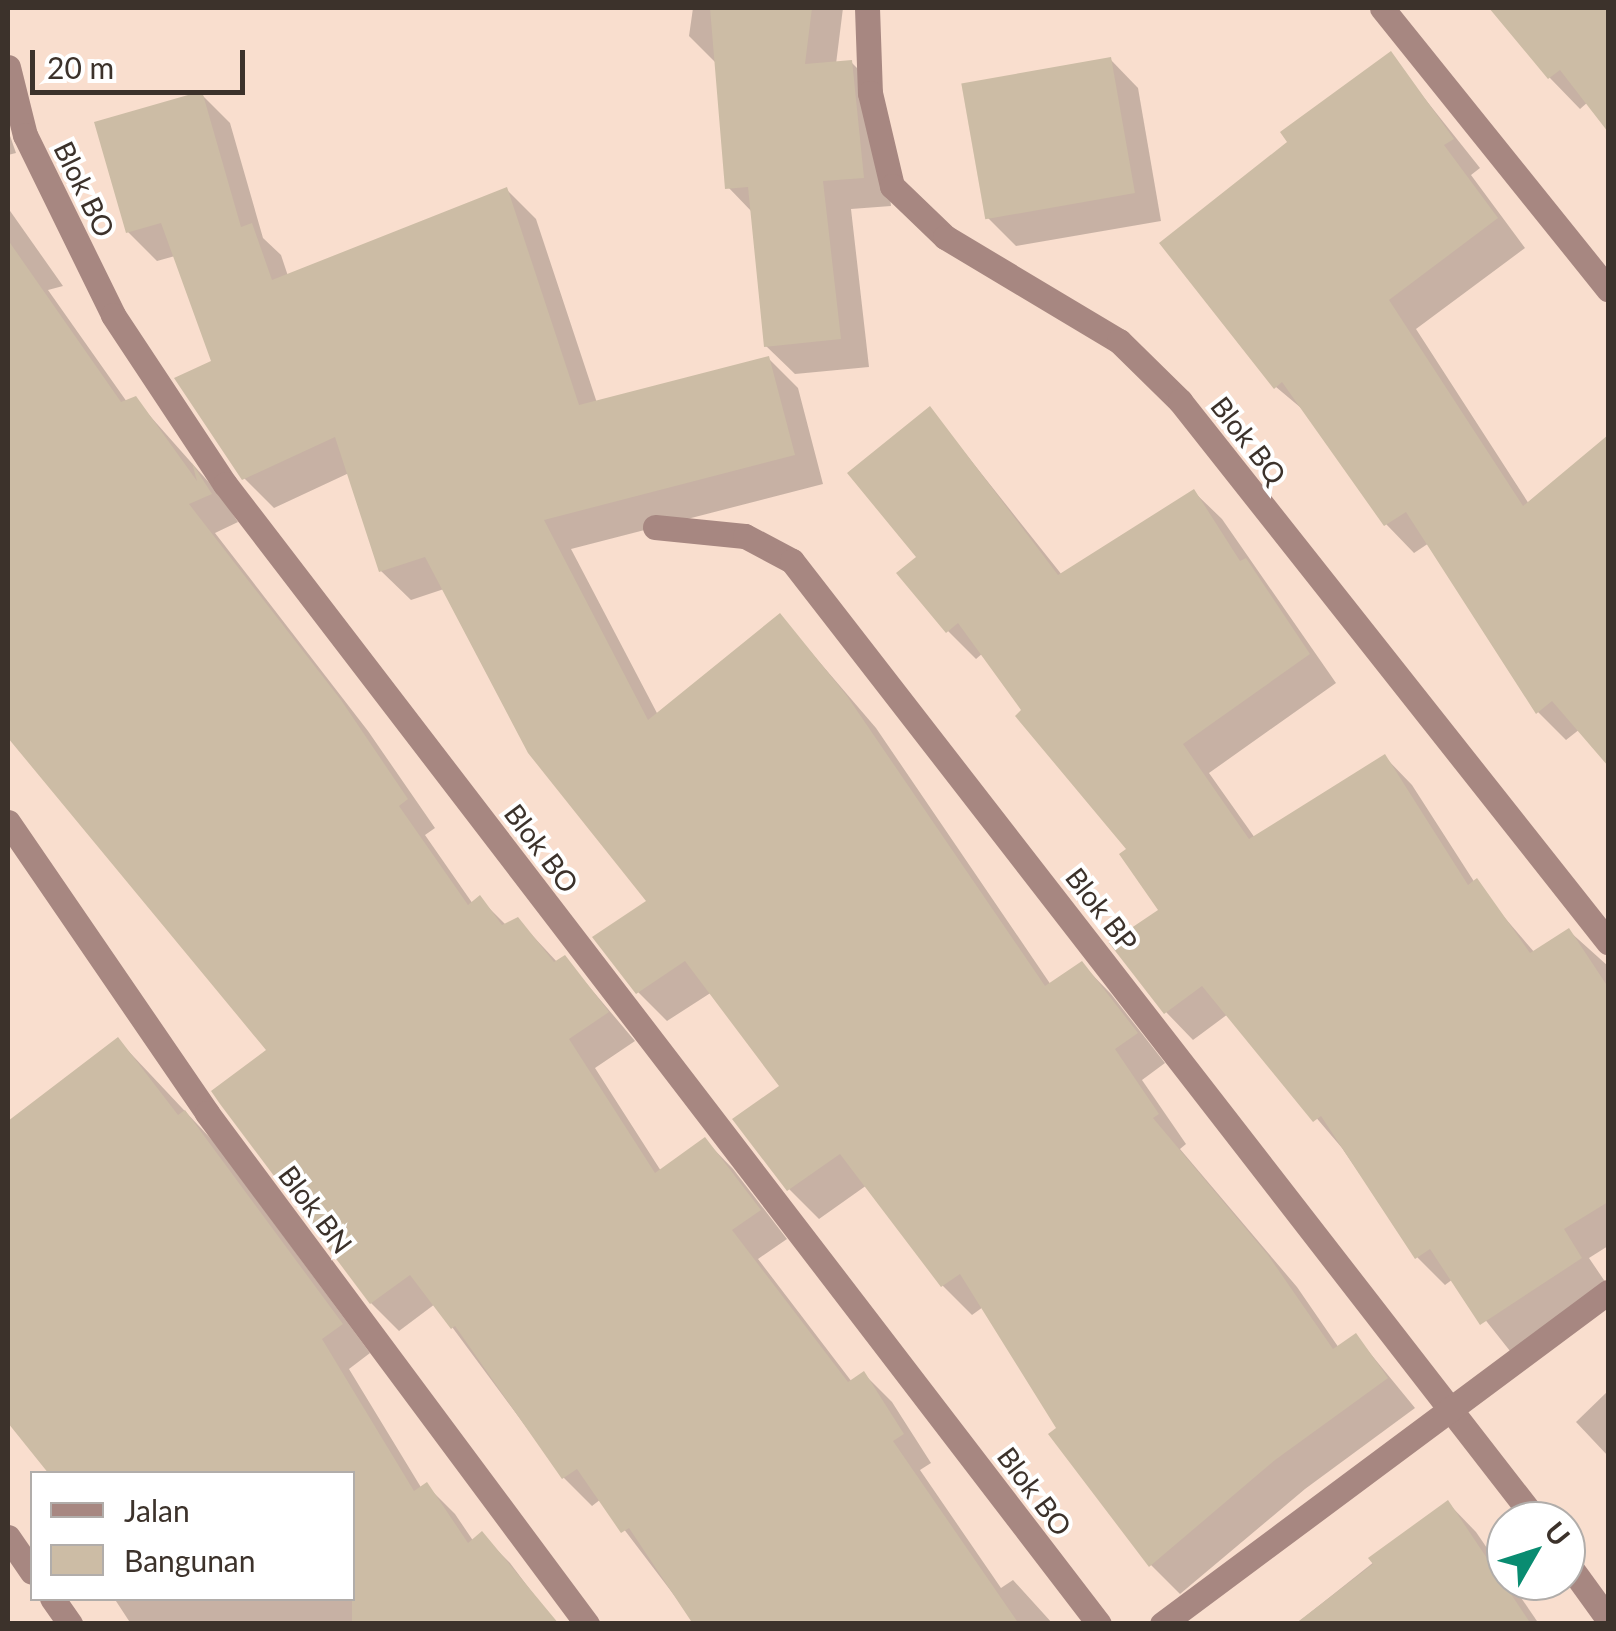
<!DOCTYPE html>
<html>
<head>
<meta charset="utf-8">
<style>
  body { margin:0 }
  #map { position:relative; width:1616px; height:1631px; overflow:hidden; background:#f9dece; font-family:Lato,sans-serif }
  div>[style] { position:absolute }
  .shadow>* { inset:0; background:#0003 }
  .building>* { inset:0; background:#ccbca5; transform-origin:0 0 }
  .minor>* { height:25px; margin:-12.5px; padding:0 12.5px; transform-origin:12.5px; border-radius:12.5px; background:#a78781 }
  span { translate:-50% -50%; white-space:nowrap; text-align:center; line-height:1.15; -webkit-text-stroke:8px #fff; paint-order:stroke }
  .street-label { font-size:28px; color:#3c322b }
  .frame { position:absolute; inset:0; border:10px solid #3c322b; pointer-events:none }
  .legend { position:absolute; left:30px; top:1471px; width:325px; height:130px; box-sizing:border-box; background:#fff; border:2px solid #b1adaa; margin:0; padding:12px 18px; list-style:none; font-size:30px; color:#3c322b }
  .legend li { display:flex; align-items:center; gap:20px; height:50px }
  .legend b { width:50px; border:2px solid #b1adaa }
  .north { position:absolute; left:1486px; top:1501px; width:100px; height:100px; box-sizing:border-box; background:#fff; border:2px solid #b1adaa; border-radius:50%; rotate:51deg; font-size:28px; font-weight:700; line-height:40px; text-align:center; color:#3c322b }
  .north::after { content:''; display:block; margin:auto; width:35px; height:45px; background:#098c71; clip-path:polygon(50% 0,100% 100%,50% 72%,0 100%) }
  .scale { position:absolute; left:30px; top:50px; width:215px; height:45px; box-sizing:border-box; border:5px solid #3c322b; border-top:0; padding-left:12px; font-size:30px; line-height:35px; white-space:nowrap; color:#3c322b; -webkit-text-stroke:8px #fff; paint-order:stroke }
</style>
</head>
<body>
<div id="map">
  <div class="shadow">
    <div style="clip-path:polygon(693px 8px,843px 8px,836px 64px,851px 62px,880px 91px,891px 206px,851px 209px,869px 367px,795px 374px,766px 346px,753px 213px,728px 187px,717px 64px,689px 36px)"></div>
    <div style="clip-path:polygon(1519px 8px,1608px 8px,1608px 128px,1588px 102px,1580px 109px,1550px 78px,1503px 20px)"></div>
    <div style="clip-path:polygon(1390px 55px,1480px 168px,1471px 175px,1525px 248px,1416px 329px,1529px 504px,1608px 439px,1608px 762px,1580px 729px,1566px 740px,1538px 712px,1429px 543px,1414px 553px,1386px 524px,1307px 413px,1276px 387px,1290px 142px)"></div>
    <div style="clip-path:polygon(1110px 59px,1138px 88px,1161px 221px,1016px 246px,987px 217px)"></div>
    <div style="clip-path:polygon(201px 94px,230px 123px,263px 238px,281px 255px,288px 276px,507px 190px,536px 219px,597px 403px,769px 359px,798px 388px,823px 484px,571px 549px,658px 715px,780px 616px,876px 728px,1051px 985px,1082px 964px,1111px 994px,1165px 1063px,1142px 1080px,1186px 1144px,1180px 1149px,1297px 1287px,1339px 1348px,1356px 1336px,1415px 1408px,1305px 1489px,1180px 1594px,1151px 1565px,983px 1307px,972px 1315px,943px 1286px,867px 1185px,819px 1219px,789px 1189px,782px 1087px,712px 992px,667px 1021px,638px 992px,649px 901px,444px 589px,411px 600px,381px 571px,349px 473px,274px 508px,244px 478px,215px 362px,175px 256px,157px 261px,128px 232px)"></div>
    <div style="clip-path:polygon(8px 130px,16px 153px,8px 155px)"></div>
    <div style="clip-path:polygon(8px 208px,63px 286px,48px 290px,127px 402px,135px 399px,220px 495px,238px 522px,215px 533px,368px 731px,435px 828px,425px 835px,473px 904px,480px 899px,507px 926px,518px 920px,558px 963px,565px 958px,635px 1041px,595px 1068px,661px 1171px,705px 1140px,733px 1169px,787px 1239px,758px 1259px,852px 1382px,864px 1374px,892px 1402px,931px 1463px,920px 1470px,1001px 1588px,1013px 1580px,1053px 1624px,696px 1624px,601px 1499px,592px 1506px,564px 1478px,435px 1304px,399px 1331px,371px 1303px,270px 1051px,8px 735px)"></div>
    <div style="clip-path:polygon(930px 409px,1062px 575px,1194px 492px,1222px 519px,1336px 683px,1209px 773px,1255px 838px,1385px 757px,1412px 785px,1475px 883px,1535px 953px,1569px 931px,1608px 966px,1608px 1246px,1589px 1258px,1608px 1286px,1510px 1351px,1453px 1279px,1445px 1285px,1417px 1257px,1342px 1148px,1228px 1014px,1193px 1040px,1166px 1012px,1162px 911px,1130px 850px,983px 653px,976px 659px,948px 631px,919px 558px)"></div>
    <div style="clip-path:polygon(118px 1040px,214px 1142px,370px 1353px,349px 1369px,422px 1489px,427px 1486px,455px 1514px,474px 1542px,482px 1535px,510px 1563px,556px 1624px,131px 1624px,114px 1598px,352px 1598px,352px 1474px,54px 1474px,8px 1416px,8px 1123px)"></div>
    <div style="clip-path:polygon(1608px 1391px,1608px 1456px,1576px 1422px)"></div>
    <div style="clip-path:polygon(1448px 1503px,1476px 1532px,1539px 1624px,1296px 1624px)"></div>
  </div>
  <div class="building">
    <div style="clip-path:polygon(710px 8px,812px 8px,805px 64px,852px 60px,864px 178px,823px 181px,841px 339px,764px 347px,748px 187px,725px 189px)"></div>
    <div style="clip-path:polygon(1489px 8px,1608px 8px,1608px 132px,1560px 70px,1548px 79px)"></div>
    <div style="clip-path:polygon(1391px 51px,1454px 139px,1444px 145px,1498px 218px,1389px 300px,1523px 506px,1608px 435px,1608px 766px,1552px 701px,1536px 714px,1406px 512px,1384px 526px,1282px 382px,1274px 389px,1159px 243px,1287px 142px,1280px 132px)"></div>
    <div style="left:1111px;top:57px;width:138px;height:152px;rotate:80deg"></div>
    <div style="clip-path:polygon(202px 91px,241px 227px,252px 223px,272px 280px,507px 187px,579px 405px,769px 356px,795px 455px,544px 520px,648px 720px,780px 613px,847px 696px,1045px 986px,1082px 961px,1138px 1033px,1115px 1049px,1159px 1114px,1153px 1118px,1268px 1255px,1333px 1349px,1356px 1333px,1388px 1378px,1275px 1460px,1149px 1567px,1048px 1434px,1056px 1428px,960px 1274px,941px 1287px,840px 1154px,787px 1191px,732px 1119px,779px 1086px,685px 961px,636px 994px,592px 937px,646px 901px,528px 753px,425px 557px,379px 572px,335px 437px,242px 480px,174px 378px,211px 361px,161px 223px,126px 233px,94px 122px)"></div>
    <div style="clip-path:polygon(8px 240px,121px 402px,136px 396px,197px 481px,192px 463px,212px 494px,189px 504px,341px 700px,408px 799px,399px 806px,468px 905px,480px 895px,502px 925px,518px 917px,554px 962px,565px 955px,609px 1012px,569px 1039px,655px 1173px,705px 1137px,761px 1210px,732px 1230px,848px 1382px,864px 1371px,904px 1434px,893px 1441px,1019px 1624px,693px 1624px,629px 1528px,621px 1533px,577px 1469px,562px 1479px,455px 1326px,451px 1329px,410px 1275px,370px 1304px,220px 1104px,211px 1091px,266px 1050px,8px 738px)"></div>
    <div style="clip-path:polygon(930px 406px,1058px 575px,1194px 489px,1240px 561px,1246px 558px,1310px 654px,1183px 744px,1249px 839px,1385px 754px,1468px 885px,1477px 878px,1530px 953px,1569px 928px,1608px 987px,1608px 1202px,1564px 1229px,1582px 1258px,1480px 1325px,1430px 1249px,1415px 1259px,1321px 1116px,1313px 1122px,1202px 986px,1164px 1014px,1109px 943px,1158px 910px,1119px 854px,1126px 849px,1015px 716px,1021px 710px,958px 623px,946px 633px,896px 573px,916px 557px,847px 473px)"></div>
    <div style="clip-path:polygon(118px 1037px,178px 1115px,185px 1110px,343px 1324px,322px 1339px,414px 1491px,427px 1482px,468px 1543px,482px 1531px,559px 1624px,352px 1624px,352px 1474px,49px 1474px,8px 1423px,8px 1121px)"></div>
    <div style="clip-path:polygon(1448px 1500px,1531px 1624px,1295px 1624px,1373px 1564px,1368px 1558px)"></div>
  </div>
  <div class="minor">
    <div style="left:867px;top:8px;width:85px;rotate:88deg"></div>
    <div style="left:870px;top:93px;width:96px;rotate:76.7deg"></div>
    <div style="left:892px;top:186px;width:74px;rotate:43.9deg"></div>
    <div style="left:945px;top:237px;width:203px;rotate:30.9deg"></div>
    <div style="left:1119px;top:341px;width:86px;rotate:44.5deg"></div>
    <div style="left:1180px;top:401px;width:690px;rotate:51.65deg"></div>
    <div style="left:1382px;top:8px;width:361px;rotate:51.2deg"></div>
    <div style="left:8px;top:67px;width:70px;rotate:76deg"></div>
    <div style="left:25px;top:135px;width:200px;rotate:63.9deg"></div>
    <div style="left:113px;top:315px;width:203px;rotate:56.5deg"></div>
    <div style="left:225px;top:484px;width:1436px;rotate:52.52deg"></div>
    <div style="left:655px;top:527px;width:90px;rotate:5.7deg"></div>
    <div style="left:745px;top:536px;width:53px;rotate:28deg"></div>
    <div style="left:792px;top:561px;width:1215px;rotate:52.19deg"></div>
    <div style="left:8px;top:822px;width:353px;rotate:55.6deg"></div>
    <div style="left:207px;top:1113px;width:637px;rotate:53.36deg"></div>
    <div style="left:8px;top:1537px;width:42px;rotate:55.6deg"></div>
    <div style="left:1566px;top:1561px;width:72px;rotate:54.1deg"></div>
    <div style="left:52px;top:1598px;width:32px;rotate:55deg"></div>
    <div style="left:1162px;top:1624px;width:556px;rotate:-36.66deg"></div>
  </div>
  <div class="street-label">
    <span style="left:85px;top:189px;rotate:64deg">Blok BO</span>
    <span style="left:1249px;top:440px;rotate:52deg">Blok BQ</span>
    <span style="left:542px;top:848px;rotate:53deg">Blok BO</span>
    <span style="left:1102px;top:909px;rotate:52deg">Blok BP</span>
    <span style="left:316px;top:1209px;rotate:53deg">Blok BN</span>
    <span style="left:1035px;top:1491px;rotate:53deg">Blok BO</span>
  </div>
  <div class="frame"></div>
  <ul class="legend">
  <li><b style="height:12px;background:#a78781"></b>Jalan</li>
  <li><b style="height:28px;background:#ccbca5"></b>Bangunan</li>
  </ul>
  <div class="north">U</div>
  <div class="scale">20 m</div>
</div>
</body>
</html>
